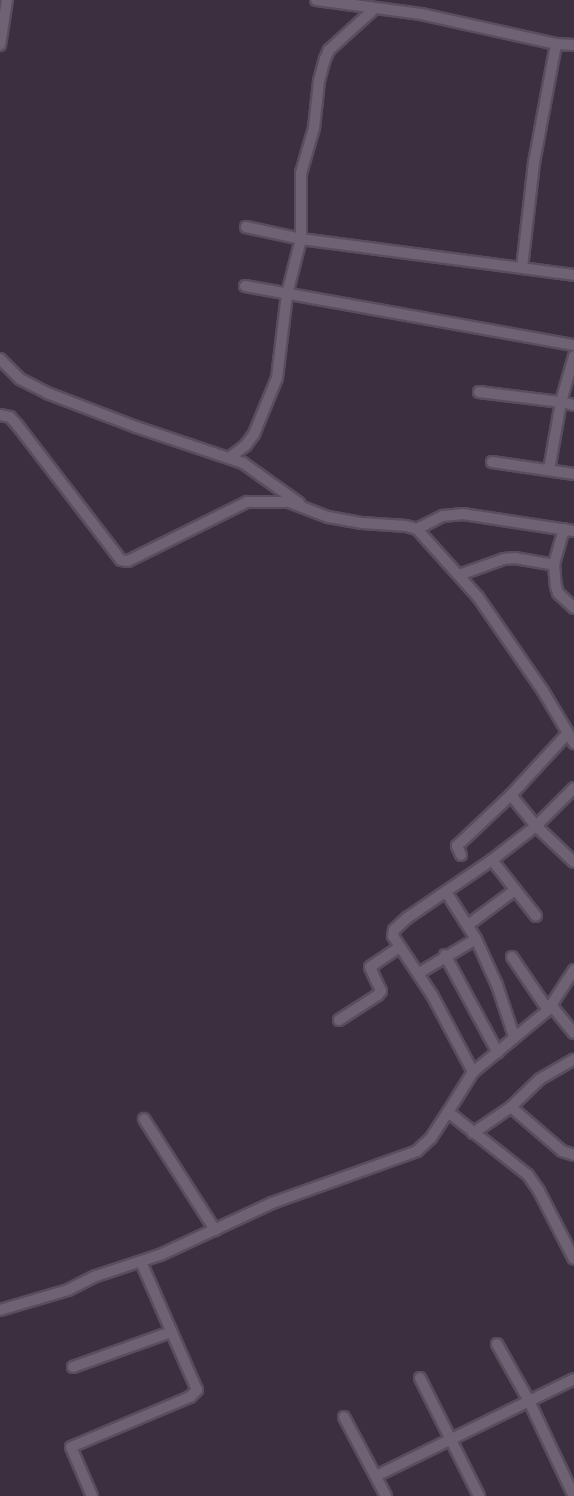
<!DOCTYPE html>
<html>
<head>
<meta charset="utf-8">
<style>
  body { margin:0 }
  #map { position:relative; width:574px; height:1496px; overflow:hidden; background:#3c3040; font-family:"PT Sans",sans-serif }
  div>[style] { position:absolute }
  .roads { filter:drop-shadow(2px 0 #594e5d) drop-shadow(-2px 0 #594e5d) drop-shadow(0 2px #594e5d) drop-shadow(0 -2px #594e5d) }
  .minor>* { height:10px; margin:-5px; padding:0 5px; transform-origin:5px; border-radius:5px; background:#706275 }
  span { translate:-50% -50%; white-space:nowrap; text-align:center; line-height:1.15; -webkit-text-stroke:6px #322636; paint-order:stroke }
</style>
</head>
<body>
<div id="map">
  <div class="roads">
    <div class="minor">
      <div style="left:316px;top:0;width:106px;rotate:7.6deg"></div>
      <div style="left:421px;top:14px;width:138px;rotate:12.5deg"></div>
      <div style="left:556px;top:44px;width:18px;rotate:3deg"></div>
      <div style="left:0;top:45px;width:46px;rotate:-81.2deg"></div>
      <div style="left:246px;top:227px;width:56px;rotate:12.3deg"></div>
      <div style="left:301px;top:239px;width:275px;rotate:7.5deg"></div>
      <div style="left:522px;top:268px;width:106px;rotate:-83.5deg"></div>
      <div style="left:534px;top:163px;width:121px;rotate:-79.5deg"></div>
      <div style="left:245px;top:286px;width:334px;rotate:10.2deg"></div>
      <div style="left:574px;top:356px;width:48px;rotate:105.8deg"></div>
      <div style="left:561px;top:402px;width:13px;rotate:13deg"></div>
      <div style="left:0;top:359px;width:28px;rotate:45deg"></div>
      <div style="left:20px;top:379px;width:30px;rotate:27deg"></div>
      <div style="left:47px;top:393px;width:95px;rotate:20.9deg"></div>
      <div style="left:136px;top:427px;width:113px;rotate:18.6deg"></div>
      <div style="left:243px;top:463px;width:69px;rotate:35.5deg"></div>
      <div style="left:479px;top:392px;width:83px;rotate:7deg"></div>
      <div style="left:561px;top:402px;width:69px;rotate:100deg"></div>
      <div style="left:0;top:415px;width:10px;rotate:11deg"></div>
      <div style="left:10px;top:417px;width:12px;rotate:48deg"></div>
      <div style="left:18px;top:426px;width:169px;rotate:52.5deg"></div>
      <div style="left:121px;top:560px;width:7px;rotate:8deg"></div>
      <div style="left:128px;top:561px;width:133px;rotate:-26.4deg"></div>
      <div style="left:247px;top:502px;width:42px"></div>
      <div style="left:289px;top:502px;width:42px;rotate:21deg"></div>
      <div style="left:328px;top:517px;width:35px;rotate:10deg"></div>
      <div style="left:362px;top:523px;width:44px;rotate:3.9deg"></div>
      <div style="left:406px;top:526px;width:11px;rotate:15deg"></div>
      <div style="left:417px;top:529px;width:91px;rotate:48.1deg"></div>
      <div style="left:478px;top:597px;width:114px;rotate:55.3deg"></div>
      <div style="left:543px;top:691px;width:49px;rotate:59.2deg"></div>
      <div style="left:229px;top:458px;width:21px;rotate:-37deg"></div>
      <div style="left:246px;top:445px;width:14px;rotate:-54deg"></div>
      <div style="left:254px;top:434px;width:61px;rotate:-67.7deg"></div>
      <div style="left:277px;top:378px;width:85px;rotate:-83.2deg"></div>
      <div style="left:287px;top:294px;width:57px;rotate:-75.7deg"></div>
      <div style="left:301px;top:239px;width:66px;rotate:-90deg"></div>
      <div style="left:301px;top:173px;width:47px;rotate:-73.9deg"></div>
      <div style="left:314px;top:128px;width:47px;rotate:-83.9deg"></div>
      <div style="left:319px;top:81px;width:23px;rotate:-75deg"></div>
      <div style="left:325px;top:59px;width:10px;rotate:-66deg"></div>
      <div style="left:329px;top:50px;width:61px;rotate:-42.3deg"></div>
      <div style="left:492px;top:462px;width:83px;rotate:8.3deg"></div>
      <div style="left:417px;top:529px;width:29px;rotate:-27deg"></div>
      <div style="left:443px;top:516px;width:20px;rotate:-6deg"></div>
      <div style="left:463px;top:514px;width:112px;rotate:8.7deg"></div>
      <div style="left:564px;top:529px;width:37px;rotate:106deg"></div>
      <div style="left:554px;top:565px;width:21px;rotate:85deg"></div>
      <div style="left:556px;top:586px;width:7px;rotate:74deg"></div>
      <div style="left:558px;top:593px;width:22px;rotate:43deg"></div>
      <div style="left:459px;top:575px;width:48px;rotate:-19.6deg"></div>
      <div style="left:504px;top:559px;width:11px;rotate:-5deg"></div>
      <div style="left:515px;top:558px;width:40px;rotate:10deg"></div>
      <div style="left:574px;top:788px;width:54px;rotate:135deg"></div>
      <div style="left:536px;top:826px;width:52px;rotate:43.5deg"></div>
      <div style="left:461px;top:855px;width:10px;rotate:-114deg"></div>
      <div style="left:457px;top:846px;width:74px;rotate:-43.4deg"></div>
      <div style="left:492px;top:860px;width:71px;rotate:51.8deg"></div>
      <div style="left:446px;top:892px;width:56px;rotate:57.4deg"></div>
      <div style="left:476px;top:939px;width:51px;rotate:65.5deg"></div>
      <div style="left:497px;top:985px;width:54px;rotate:71.6deg"></div>
      <div style="left:468px;top:925px;width:59px;rotate:-36.7deg"></div>
      <div style="left:445px;top:955px;width:111px;rotate:61.6deg"></div>
      <div style="left:512px;top:957px;width:64px;rotate:55.8deg"></div>
      <div style="left:574px;top:970px;width:48px;rotate:123deg"></div>
      <div style="left:548px;top:1010px;width:97px;rotate:140.4deg"></div>
      <div style="left:473px;top:1072px;width:47px;rotate:122deg"></div>
      <div style="left:448px;top:1112px;width:102px;rotate:38.2deg"></div>
      <div style="left:528px;top:1175px;width:19px;rotate:55deg"></div>
      <div style="left:539px;top:1191px;width:76px;rotate:62.8deg"></div>
      <div style="left:419px;top:973px;width:66px;rotate:-30.8deg"></div>
      <div style="left:551px;top:1005px;width:36px;rotate:51deg"></div>
      <div style="left:339px;top:1020px;width:46px;rotate:-32.7deg"></div>
      <div style="left:378px;top:995px;width:5px;rotate:-53deg"></div>
      <div style="left:381px;top:991px;width:26px;rotate:-115deg"></div>
      <div style="left:370px;top:967px;width:36px;rotate:-34deg"></div>
      <div style="left:473px;top:1072px;width:87px;rotate:-118deg"></div>
      <div style="left:432px;top:995px;width:71px;rotate:-123.5deg"></div>
      <div style="left:393px;top:936px;width:6px;rotate:-81deg"></div>
      <div style="left:394px;top:930px;width:18px;rotate:-43deg"></div>
      <div style="left:407px;top:918px;width:103px;rotate:-34.3deg"></div>
      <div style="left:492px;top:860px;width:56px;rotate:-37.7deg"></div>
      <div style="left:536px;top:826px;width:40px;rotate:-129deg"></div>
      <div style="left:511px;top:795px;width:84px;rotate:-47.4deg"></div>
      <div style="left:568px;top:733px;width:12px;rotate:59deg"></div>
      <div style="left:511px;top:1107px;width:67px;rotate:40.8deg"></div>
      <div style="left:562px;top:1151px;width:13px;rotate:18deg"></div>
      <div style="left:144px;top:1119px;width:132px;rotate:57.4deg"></div>
      <div style="left:473px;top:1133px;width:46px;rotate:-34.4deg"></div>
      <div style="left:511px;top:1107px;width:40px;rotate:-44deg"></div>
      <div style="left:540px;top:1079px;width:39px;rotate:-30deg"></div>
      <div style="left:0;top:1310px;width:71px;rotate:-16.4deg"></div>
      <div style="left:68px;top:1290px;width:31px;rotate:-27deg"></div>
      <div style="left:96px;top:1276px;width:67px;rotate:-18.2deg"></div>
      <div style="left:160px;top:1255px;width:123px;rotate:-24.9deg"></div>
      <div style="left:272px;top:1203px;width:154px;rotate:-19.7deg"></div>
      <div style="left:417px;top:1151px;width:19px;rotate:-43deg"></div>
      <div style="left:431px;top:1138px;width:31px;rotate:-57deg"></div>
      <div style="left:497px;top:1344px;width:65px;rotate:60.7deg"></div>
      <div style="left:529px;top:1401px;width:101px;rotate:64.7deg"></div>
      <div style="left:73px;top:1367px;width:104px;rotate:-19.7deg"></div>
      <div style="left:420px;top:1378px;width:132px;rotate:63.4deg"></div>
      <div style="left:344px;top:1417px;width:89px;rotate:62deg"></div>
      <div style="left:376px;top:1476px;width:220px;rotate:-26.1deg"></div>
      <div style="left:92px;top:1496px;width:53px;rotate:-113.2deg"></div>
      <div style="left:71px;top:1447px;width:129px;rotate:-22.8deg"></div>
      <div style="left:190px;top:1397px;width:10px;rotate:-45deg"></div>
      <div style="left:197px;top:1390px;width:140px;rotate:-113.6deg"></div>
    </div>
  </div>
</div>
</body>
</html>
